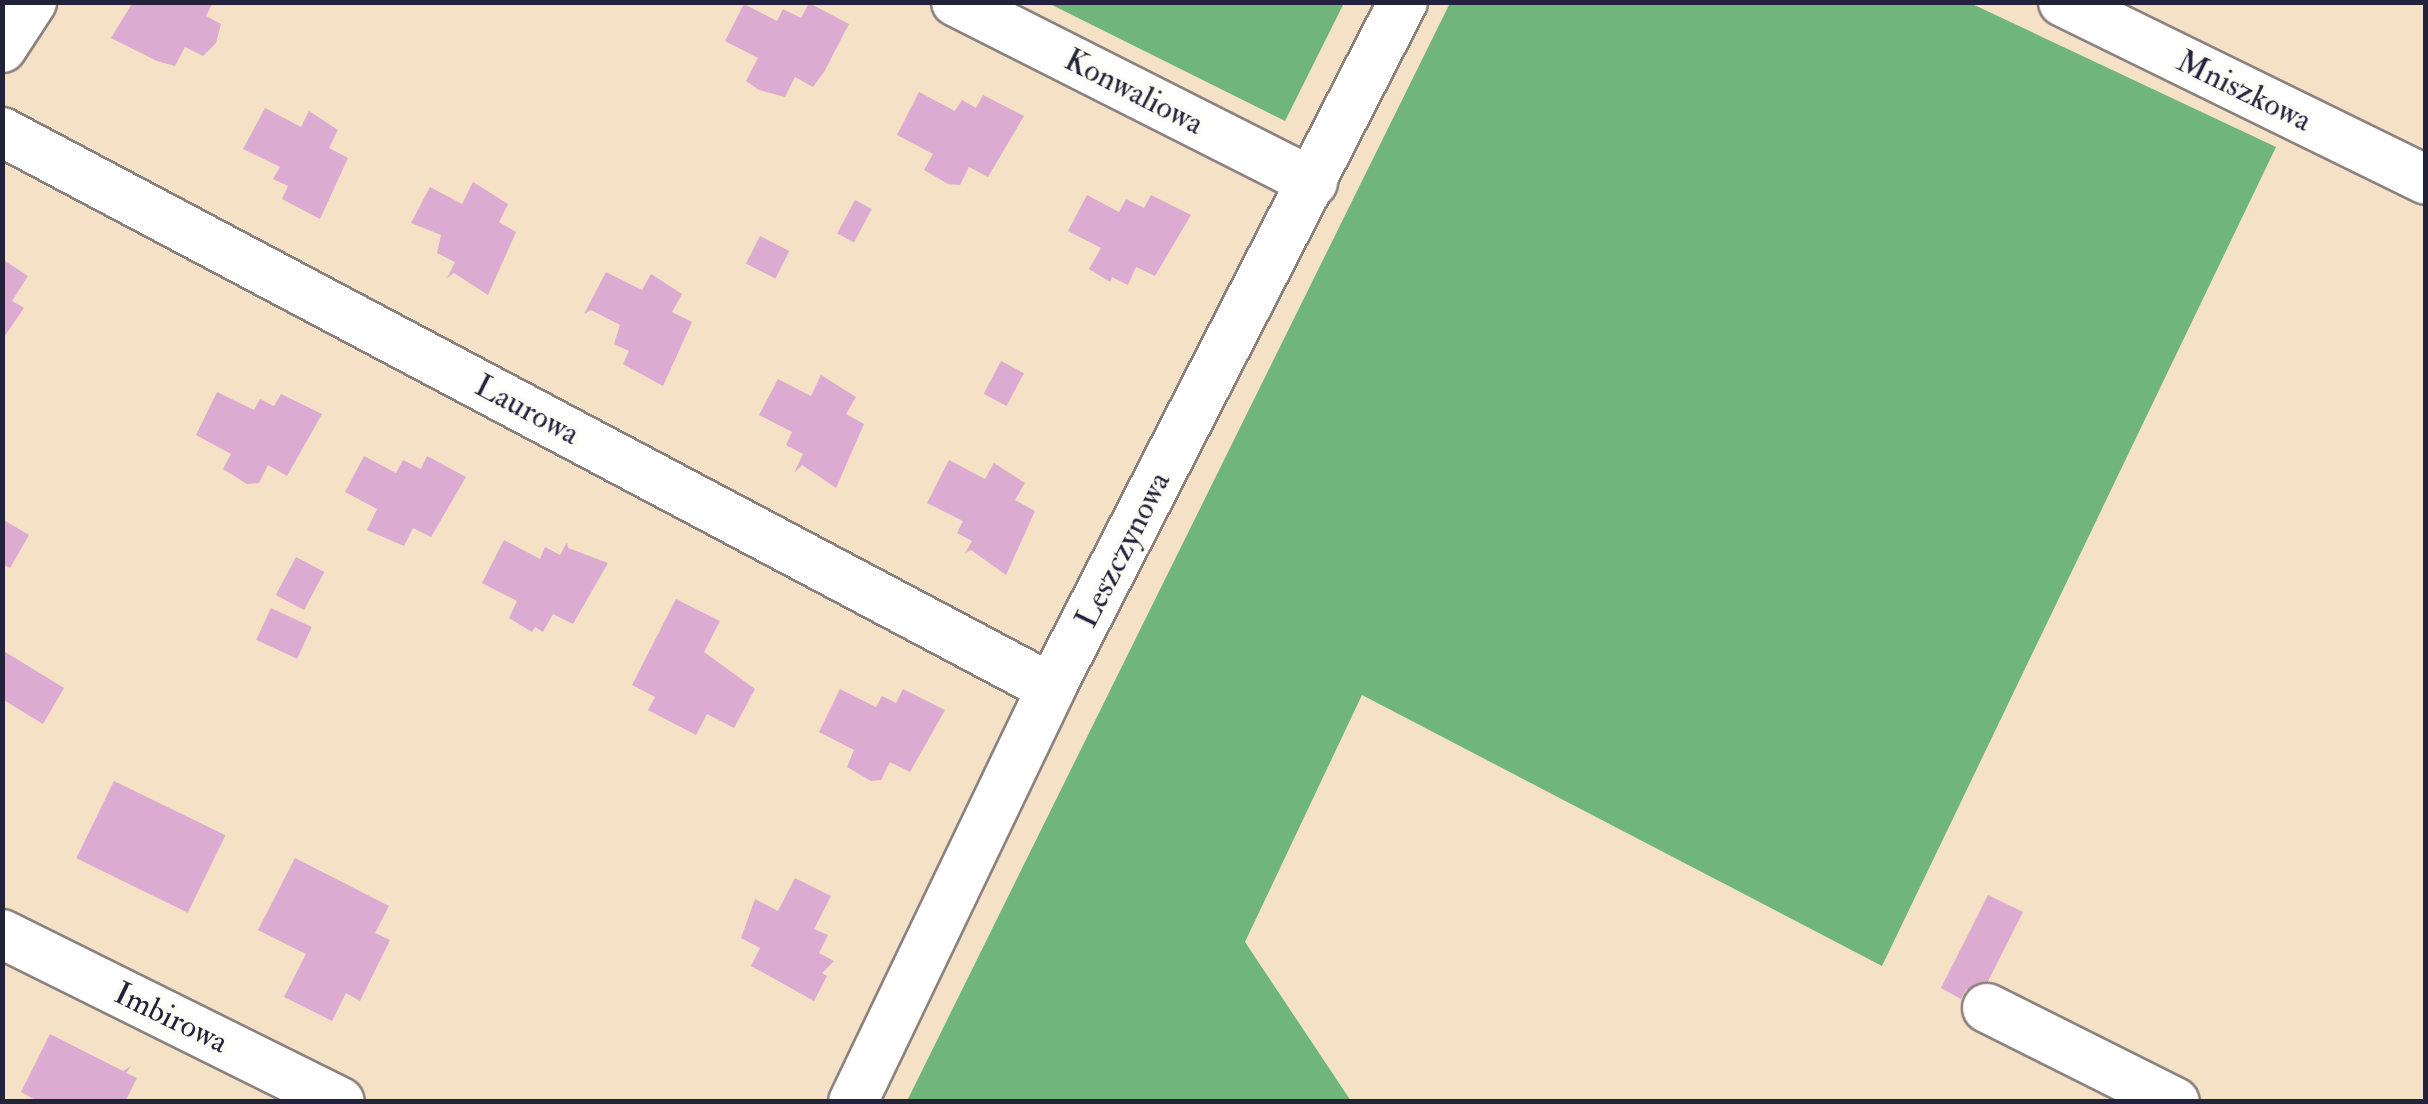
<!DOCTYPE html>
<html>
<head>
<meta charset="utf-8">
<style>
  body { margin:0 }
  #map { position:relative; width:2428px; height:1104px; overflow:hidden; background:#f4e1c6; font-family:"IM FELL Double Pica",serif }
  div>[style] { position:absolute }
  .forest>* { inset:0; background:#70b67c }
  .building>* { inset:0; background:#dcabd2; transform-origin:0 0 }
  .roads { filter:drop-shadow(2px 0 #8b8280) drop-shadow(-2px 0 #8b8280) drop-shadow(0 2px #8b8280) drop-shadow(0 -2px #8b8280) }
  .minor>* { height:48px; margin:-24px; padding:0 24px; transform-origin:24px; border-radius:24px; background:#fff }
  span { translate:-50% -50%; white-space:nowrap; text-align:center; line-height:1.15; -webkit-text-stroke:8px #fdfcf7; paint-order:stroke }
  .street-label { font-size:32px; color:#22223b }
  .frame { position:absolute; inset:0; border:5px solid #22223b; pointer-events:none }
</style>
</head>
<body>
<div id="map">
  <div class="forest">
    <div style="clip-path:polygon(1048px 3px,1344px 3px,1285px 121px)"></div>
    <div style="clip-path:polygon(1450px 3px,1970px 3px,2276px 147px,1882px 966px,1362px 695px,1245px 942px,1351px 1101px,907px 1101px)"></div>
  </div>
  <div class="building">
    <div style="clip-path:polygon(133px 2px,213px 2px,206px 16px,221px 24px,216px 43px,203px 56px,185px 47px,175px 66px,157px 61px,111px 38px)"></div>
    <div style="clip-path:polygon(809px 3px,849px 24px,824px 72px,813px 87px,795px 77px,785px 97px,759px 90px,746px 81px,758px 58px,725px 41px,744px 4px,777px 21px,783px 9px,801px 18px)"></div>
    <div style="clip-path:polygon(919px 92px,955px 111px,962px 100px,976px 108px,983px 95px,1024px 116px,988px 177px,969px 167px,960px 185px,948px 184px,924px 170px,933px 154px,897px 135px)"></div>
    <div style="clip-path:polygon(265px 108px,301px 127px,309px 111px,338px 130px,329px 148px,348px 158px,320px 219px,282px 199px,288px 186px,273px 179px,280px 167px,243px 149px)"></div>
    <div style="clip-path:polygon(473px 182px,508px 204px,499px 222px,516px 232px,488px 295px,454px 273px,447px 278px,455px 262px,437px 253px,441px 235px,411px 223px,430px 187px,462px 204px)"></div>
    <div style="clip-path:polygon(1087px 195px,1119px 212px,1126px 199px,1144px 208px,1151px 195px,1191px 215px,1155px 276px,1136px 267px,1128px 285px,1112px 277px,1110px 282px,1089px 269px,1101px 248px,1068px 231px)"></div>
    <div style="left:855px;top:200px;width:19px;height:38px;rotate:28deg"></div>
    <div style="left:760px;top:236px;width:33px;height:31px;rotate:27deg"></div>
    <div style="clip-path:polygon(2px 259px,28px 276px,12px 301px,24px 308px,2px 340px)"></div>
    <div style="clip-path:polygon(606px 272px,642px 290px,651px 274px,682px 294px,672px 312px,692px 322px,663px 386px,623px 364px,629px 351px,614px 344px,620px 325px,591px 310px,584px 314px)"></div>
    <div style="left:1001px;top:361px;width:26px;height:37px;rotate:28deg"></div>
    <div style="clip-path:polygon(821px 375px,856px 397px,846px 414px,864px 424px,836px 488px,802px 465px,794px 473px,803px 454px,786px 445px,792px 432px,759px 415px,778px 379px,811px 396px)"></div>
    <div style="clip-path:polygon(217px 392px,254px 410px,260px 399px,274px 406px,281px 394px,322px 414px,287px 476px,268px 465px,259px 483px,247px 484px,223px 469px,231px 454px,196px 435px)"></div>
    <div style="clip-path:polygon(364px 456px,396px 473px,403px 460px,421px 469px,427px 456px,466px 477px,431px 537px,413px 528px,404px 546px,367px 530px,377px 509px,345px 492px)"></div>
    <div style="clip-path:polygon(949px 460px,985px 479px,994px 463px,1025px 483px,1015px 500px,1035px 511px,1006px 575px,971px 550px,965px 553px,972px 541px,957px 533px,963px 521px,927px 503px)"></div>
    <div style="clip-path:polygon(2px 519px,29px 535px,10px 568px,2px 564px)"></div>
    <div style="clip-path:polygon(504px 540px,540px 559px,545px 547px,560px 555px,567px 542px,568px 548px,608px 563px,573px 624px,553px 614px,543px 632px,535px 627px,532px 632px,509px 618px,517px 601px,482px 583px)"></div>
    <div style="left:296px;top:557px;width:32px;height:43px;rotate:28deg"></div>
    <div style="clip-path:polygon(676px 599px,720px 621px,704px 652px,755px 689px,734px 728px,707px 714px,696px 735px,648px 710px,655px 697px,632px 685px)"></div>
    <div style="left:271px;top:608px;width:45px;height:35px;rotate:25deg"></div>
    <div style="clip-path:polygon(2px 650px,64px 688px,43px 724px,2px 699px)"></div>
    <div style="clip-path:polygon(840px 689px,876px 707px,882px 696px,896px 703px,903px 689px,945px 710px,910px 772px,890px 762px,881px 780px,871px 781px,847px 767px,854px 750px,819px 732px)"></div>
    <div style="left:114px;top:781px;width:124px;height:86px;rotate:26deg"></div>
    <div style="clip-path:polygon(295px 858px,389px 906px,375px 933px,390px 940px,360px 1001px,346px 993px,332px 1021px,284px 997px,306px 954px,258px 930px)"></div>
    <div style="clip-path:polygon(795px 878px,831px 896px,814px 929px,828px 935px,819px 953px,834px 961px,822px 973px,827px 976px,814px 1001px,751px 966px,760px 948px,741px 938px,755px 899px,778px 911px)"></div>
    <div style="clip-path:polygon(1988px 895px,2023px 912px,1980px 997px,1966px 989px,1961px 999px,1941px 988px)"></div>
    <div style="clip-path:polygon(50px 1034px,123px 1071px,131px 1066px,126px 1073px,137px 1078px,125px 1102px,39px 1102px,21px 1092px)"></div>
  </div>
  <div class="roads">
    <div class="minor">
      <div style="left:956px;top:2px;width:400px;rotate:26.8deg"></div>
      <div style="left:2063px;top:2px;width:404px;rotate:26.1deg"></div>
      <div style="left:2px;top:48px;width:55px;rotate:-56.9deg"></div>
      <div style="left:2px;top:132px;width:1187px;rotate:27.92deg"></div>
      <div style="left:2px;top:934px;width:377px;rotate:26.4deg"></div>
      <div style="left:1987px;top:1008px;width:210px;rotate:26.6deg"></div>
      <div style="left:853px;top:1102px;width:459px;rotate:-64.4deg"></div>
      <div style="left:1051px;top:688px;width:771px;rotate:-62.84deg"></div>
    </div>
  </div>
  <div class="street-label">
    <span style="left:2244px;top:91px;rotate:26deg">Mniszkowa</span>
    <span style="left:1134px;top:92px;rotate:27deg">Konwaliowa</span>
    <span style="left:527px;top:410px;rotate:28deg">Laurowa</span>
    <span style="left:1123px;top:550px;rotate:-63deg">Leszczynowa</span>
    <span style="left:171px;top:1018px;rotate:26deg">Imbirowa</span>
  </div>
  <div class="frame"></div>
</div>
</body>
</html>
